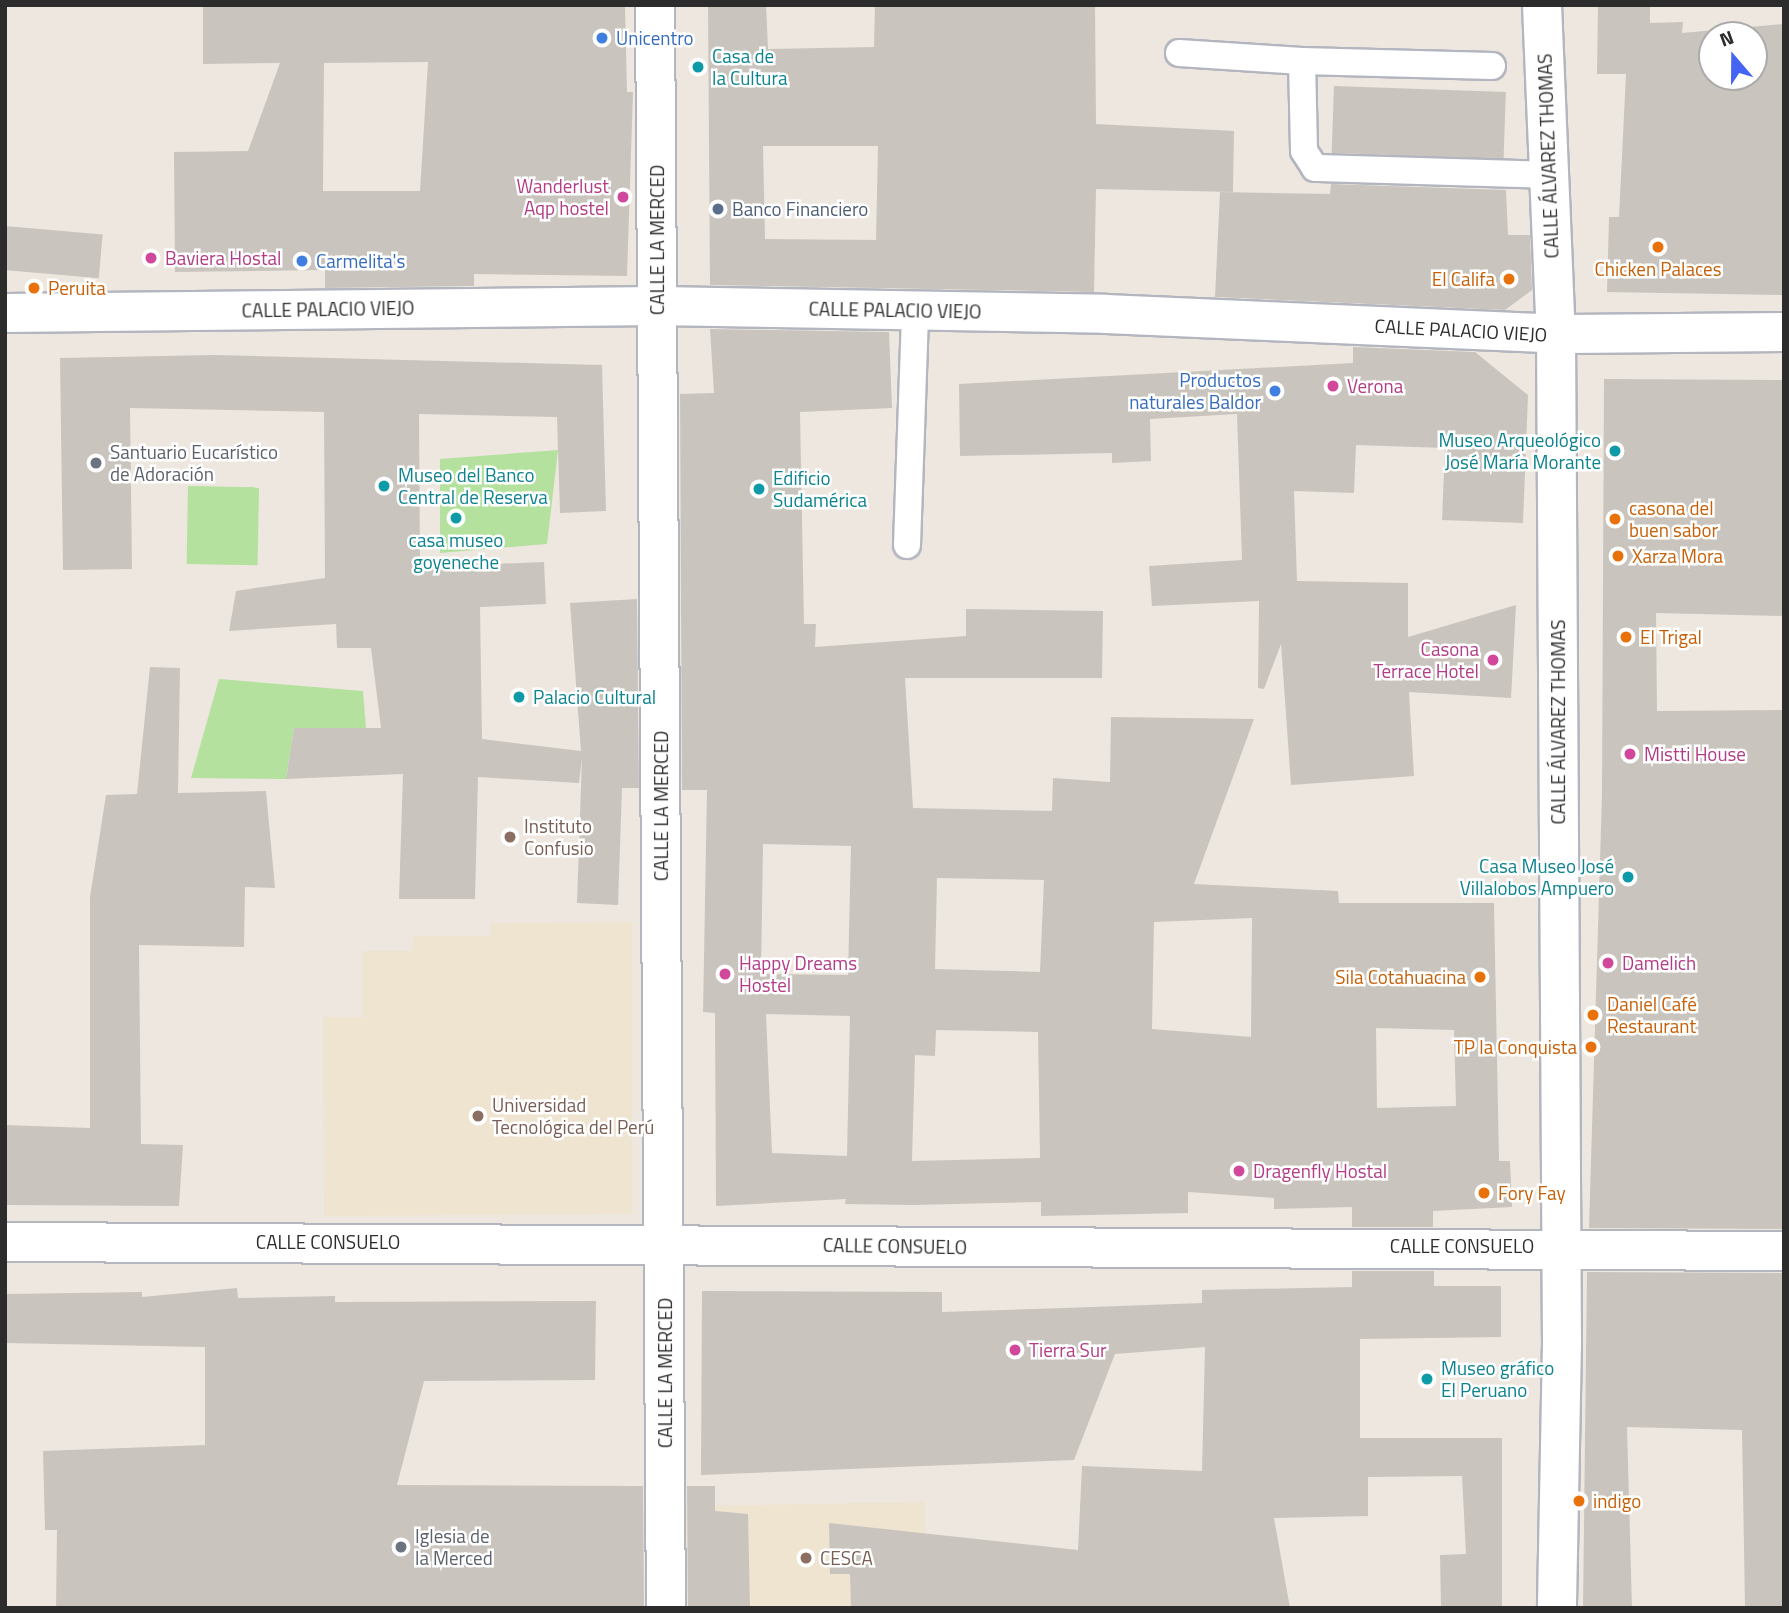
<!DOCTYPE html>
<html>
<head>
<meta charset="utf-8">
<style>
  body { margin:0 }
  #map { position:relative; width:1789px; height:1613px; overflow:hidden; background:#ede7df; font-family:"Titillium Web",sans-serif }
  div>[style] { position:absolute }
  .education>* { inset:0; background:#eee4d0; transform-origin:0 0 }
  .green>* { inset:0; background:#b4e19e; transform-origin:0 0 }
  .building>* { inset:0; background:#c9c5be; transform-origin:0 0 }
  .roads { filter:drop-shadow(2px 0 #b3b5bf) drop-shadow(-2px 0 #b3b5bf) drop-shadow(0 2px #b3b5bf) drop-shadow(0 -2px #b3b5bf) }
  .service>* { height:26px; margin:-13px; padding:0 13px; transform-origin:13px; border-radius:13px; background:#fff }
  .minor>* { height:38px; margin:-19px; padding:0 19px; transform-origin:19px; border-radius:19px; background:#fff }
  .tertiary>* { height:38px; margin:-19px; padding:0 19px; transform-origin:19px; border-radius:19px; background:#fff }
  .dots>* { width:19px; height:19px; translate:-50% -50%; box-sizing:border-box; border:4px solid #fff; border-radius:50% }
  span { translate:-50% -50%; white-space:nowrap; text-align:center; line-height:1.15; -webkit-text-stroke:5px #fff; paint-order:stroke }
  .shop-label { font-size:19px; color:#366cbe }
  .left { translate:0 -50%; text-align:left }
  .right { translate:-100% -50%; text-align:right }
  .culture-label { font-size:19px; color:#0d838f }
  .street-label { font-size:19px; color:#2c2c2c }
  .hotel-label { font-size:19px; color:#b23c85 }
  .service-label { font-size:19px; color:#4e5e75 }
  .food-label { font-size:19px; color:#c56008 }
  .worship-label { font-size:19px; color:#5b616d }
  .education-label { font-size:19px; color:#785e54 }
  .frame { position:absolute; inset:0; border:7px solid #2c2c2c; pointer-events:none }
  .north { position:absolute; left:1698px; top:21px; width:70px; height:70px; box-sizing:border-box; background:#fff; border:2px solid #ababab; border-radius:50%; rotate:340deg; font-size:19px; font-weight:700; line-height:28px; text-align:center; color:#2c2c2c }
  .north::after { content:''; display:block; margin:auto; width:24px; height:32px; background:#4664f4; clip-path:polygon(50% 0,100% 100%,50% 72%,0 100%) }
</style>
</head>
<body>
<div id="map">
  <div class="education">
    <div style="clip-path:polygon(632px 922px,632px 1214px,324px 1216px,323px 1017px,362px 1017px,362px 951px,412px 951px,413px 936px,490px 936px,491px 923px)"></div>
    <div style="left:925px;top:1502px;width:106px;height:239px;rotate:89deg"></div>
  </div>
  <div class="green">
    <div style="clip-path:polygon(558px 450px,547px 544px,440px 553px,440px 459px)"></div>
    <div style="left:188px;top:486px;width:71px;height:78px;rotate:1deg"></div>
    <div style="clip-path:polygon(219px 679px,363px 691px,366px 728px,294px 728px,286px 779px,191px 778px)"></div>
  </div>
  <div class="building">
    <div style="clip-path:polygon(evenodd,203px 5px,625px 5px,627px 92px,633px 92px,627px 276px,474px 274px,474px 286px,325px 288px,325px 270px,175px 272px,174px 152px,248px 151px,280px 63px,203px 64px,203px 5px,428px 62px,420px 191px,323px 191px,324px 63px,428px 62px)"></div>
    <div style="clip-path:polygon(evenodd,708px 5px,766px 5px,768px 49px,874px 47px,875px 5px,1095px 5px,1096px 124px,1234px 131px,1233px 192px,1096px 189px,1094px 292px,710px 285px,708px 5px,763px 146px,878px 146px,876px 240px,765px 239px,763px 146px)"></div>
    <div style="clip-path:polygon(evenodd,1598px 5px,1650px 5px,1650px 23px,1683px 22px,1682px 33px,1784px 24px,1784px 295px,1607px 292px,1609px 217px,1619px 217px,1626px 74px,1597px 74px,1598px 5px,1712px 35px,1754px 35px,1754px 77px,1712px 77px,1712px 35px)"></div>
    <div style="left:1334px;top:86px;width:172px;height:67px;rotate:2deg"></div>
    <div style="clip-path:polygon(1331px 184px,1506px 190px,1508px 235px,1530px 235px,1532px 290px,1505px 310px,1215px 297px,1220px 192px,1330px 194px)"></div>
    <div style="left:5px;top:226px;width:98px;height:44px;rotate:5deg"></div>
    <div style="clip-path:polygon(evenodd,710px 329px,889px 332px,892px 408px,800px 412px,804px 624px,816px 624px,815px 647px,966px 636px,966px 609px,1103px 611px,1102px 678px,905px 678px,913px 808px,1052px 811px,1053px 778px,1110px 782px,1111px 717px,1254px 719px,1194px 884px,1338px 891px,1339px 903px,1494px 903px,1499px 1161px,1510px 1161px,1512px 1207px,1433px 1211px,1433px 1227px,1352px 1227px,1352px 1207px,1274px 1209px,1274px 1198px,1188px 1192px,1188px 1213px,1041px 1216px,1041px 1202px,913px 1205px,845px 1204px,846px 1199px,716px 1206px,715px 1013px,703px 1012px,707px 790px,682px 790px,681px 596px,680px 394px,714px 393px,710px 329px,763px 844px,851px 846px,848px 975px,761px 974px,763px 844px,710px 329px,937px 878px,1044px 880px,1040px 972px,935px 969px,937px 878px,710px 329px,1252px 918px,1251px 1037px,1152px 1029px,1154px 922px,1252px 918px,710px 329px,766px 1014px,850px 1016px,847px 1156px,772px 1153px,766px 1014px,710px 329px,1376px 1028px,1454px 1030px,1456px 1106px,1377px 1108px,1376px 1028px,710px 329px,936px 1030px,1038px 1032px,1040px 1158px,912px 1161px,915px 1055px,935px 1056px,936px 1030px)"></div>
    <div style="clip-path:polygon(1353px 347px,1475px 352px,1528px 395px,1523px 523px,1442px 520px,1445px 448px,1356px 445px,1354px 493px,1294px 491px,1297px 581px,1408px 583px,1408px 637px,1516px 605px,1511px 698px,1409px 692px,1414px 776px,1291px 785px,1281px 644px,1264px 689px,1258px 688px,1259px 601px,1152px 606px,1149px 566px,1242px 560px,1237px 414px,1150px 419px,1151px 461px,1112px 463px,1112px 453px,960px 456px,959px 384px,1353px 363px)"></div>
    <div style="clip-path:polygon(214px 355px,602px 365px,606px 511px,560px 513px,557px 417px,419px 414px,420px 567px,544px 562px,546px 604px,480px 607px,482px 739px,581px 751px,570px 603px,637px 599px,639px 788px,622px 788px,618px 905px,577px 903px,582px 758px,579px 783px,478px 777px,475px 899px,399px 899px,403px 774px,286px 779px,294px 728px,381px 728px,371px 648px,337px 648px,336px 624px,229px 631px,236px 591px,325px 578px,324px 412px,130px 408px,132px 569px,63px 570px,60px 358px)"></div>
    <div style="clip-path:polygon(1604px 379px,1784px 380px,1784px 616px,1656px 613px,1657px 711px,1784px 710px,1784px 1229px,1589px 1228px,1602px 794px)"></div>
    <div style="clip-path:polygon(150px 667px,180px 668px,178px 793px,266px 791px,275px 888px,245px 887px,244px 947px,139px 945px,141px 1144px,183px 1145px,179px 1206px,5px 1205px,5px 1125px,90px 1128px,90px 897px,106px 795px,137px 794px)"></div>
    <div style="clip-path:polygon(1352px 1271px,1434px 1271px,1434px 1286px,1501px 1286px,1501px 1337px,1360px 1339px,1360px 1438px,1502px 1438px,1502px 1608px,1441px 1608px,1440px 1555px,1466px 1554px,1462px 1476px,1368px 1477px,1368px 1516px,1274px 1518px,1290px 1608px,851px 1608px,850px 1574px,830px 1574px,829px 1523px,1078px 1550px,1082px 1466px,1202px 1471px,1205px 1347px,1115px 1354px,1074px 1460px,701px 1475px,702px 1291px,942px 1292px,942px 1312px,1064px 1308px,1202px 1303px,1202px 1290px,1352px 1287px)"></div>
    <div style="clip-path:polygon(1587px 1272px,1784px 1273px,1784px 1608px,1745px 1608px,1742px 1430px,1627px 1427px,1632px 1608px,1583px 1608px)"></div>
    <div style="clip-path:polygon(237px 1288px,238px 1298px,335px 1296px,335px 1302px,596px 1301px,595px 1380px,424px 1381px,397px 1485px,643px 1486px,644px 1608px,56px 1608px,57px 1530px,45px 1530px,43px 1451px,205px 1445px,205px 1347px,5px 1343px,5px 1294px,142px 1292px,142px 1297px)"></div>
    <div style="clip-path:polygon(687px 1486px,715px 1486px,715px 1511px,748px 1514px,750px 1608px,688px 1608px)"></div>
  </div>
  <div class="roads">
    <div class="service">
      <div style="left:1179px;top:53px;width:123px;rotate:3.7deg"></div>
      <div style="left:1492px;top:66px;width:190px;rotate:-178.5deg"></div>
      <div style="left:1302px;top:61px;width:90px;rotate:88.7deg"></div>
      <div style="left:1304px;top:151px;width:20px;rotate:57deg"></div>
      <div style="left:1315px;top:168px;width:233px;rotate:1.7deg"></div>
      <div style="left:907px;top:545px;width:234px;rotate:-88deg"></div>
    </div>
    <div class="minor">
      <div style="left:655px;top:5px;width:1603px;rotate:89.61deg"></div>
      <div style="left:1542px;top:5px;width:329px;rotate:87.6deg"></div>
      <div style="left:1556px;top:334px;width:1009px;rotate:89.66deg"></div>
      <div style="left:1562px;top:1343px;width:265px;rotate:91.1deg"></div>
      <div style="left:5px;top:1242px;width:1779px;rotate:0.29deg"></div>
    </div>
    <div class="tertiary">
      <div style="left:5px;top:313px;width:653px;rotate:-0.61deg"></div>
      <div style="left:658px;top:306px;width:448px;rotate:1deg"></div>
      <div style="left:1106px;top:314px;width:450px;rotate:2.5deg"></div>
      <div style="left:1556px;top:334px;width:228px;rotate:-0.5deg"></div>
    </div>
  </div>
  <div class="dots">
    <div style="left:602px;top:38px;background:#3f7fe0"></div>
    <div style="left:698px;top:67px;background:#0f9aa8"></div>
    <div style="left:623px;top:197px;background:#d1479c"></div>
    <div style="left:718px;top:209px;background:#5c6f8a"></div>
    <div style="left:1658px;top:247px;background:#e8710a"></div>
    <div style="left:151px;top:258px;background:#d1479c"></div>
    <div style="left:302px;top:261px;background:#3f7fe0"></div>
    <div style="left:1509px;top:279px;background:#e8710a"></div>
    <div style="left:34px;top:288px;background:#e8710a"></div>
    <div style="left:1333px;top:386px;background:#d1479c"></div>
    <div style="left:1275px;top:391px;background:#3f7fe0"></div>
    <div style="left:1615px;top:451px;background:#0f9aa8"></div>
    <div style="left:96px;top:463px;background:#6b7280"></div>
    <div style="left:384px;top:486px;background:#0f9aa8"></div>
    <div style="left:759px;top:489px;background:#0f9aa8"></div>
    <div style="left:456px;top:518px;background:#0f9aa8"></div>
    <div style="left:1615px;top:519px;background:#e8710a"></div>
    <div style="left:1618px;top:556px;background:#e8710a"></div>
    <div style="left:1626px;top:637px;background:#e8710a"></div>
    <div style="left:1493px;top:660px;background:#d1479c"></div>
    <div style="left:519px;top:697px;background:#0f9aa8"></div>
    <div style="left:1630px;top:754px;background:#d1479c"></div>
    <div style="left:510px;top:837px;background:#8d6e63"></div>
    <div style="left:1628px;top:877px;background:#0f9aa8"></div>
    <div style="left:1608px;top:963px;background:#d1479c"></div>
    <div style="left:725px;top:974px;background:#d1479c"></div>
    <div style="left:1480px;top:977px;background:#e8710a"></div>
    <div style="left:1593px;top:1015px;background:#e8710a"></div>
    <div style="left:1591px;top:1047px;background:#e8710a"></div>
    <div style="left:478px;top:1116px;background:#8d6e63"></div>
    <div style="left:1239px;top:1171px;background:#d1479c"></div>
    <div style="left:1484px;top:1193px;background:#e8710a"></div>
    <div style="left:1015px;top:1350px;background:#d1479c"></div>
    <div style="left:1427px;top:1379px;background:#0f9aa8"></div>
    <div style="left:1579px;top:1501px;background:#e8710a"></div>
    <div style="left:401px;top:1547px;background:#6b7280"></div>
    <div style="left:806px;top:1558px;background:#8d6e63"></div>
  </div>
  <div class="shop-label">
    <span class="left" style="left:616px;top:38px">Unicentro</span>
    <span class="left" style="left:316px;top:261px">Carmelita's</span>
    <span class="right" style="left:1261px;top:391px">Productos<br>naturales Baldor</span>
  </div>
  <div class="culture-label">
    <span class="left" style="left:712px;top:67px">Casa de<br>la Cultura</span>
    <span class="right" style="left:1601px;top:451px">Museo Arqueológico<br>José María Morante</span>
    <span class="left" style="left:398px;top:486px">Museo del Banco<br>Central de Reserva</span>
    <span class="left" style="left:773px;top:489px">Edificio<br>Sudamérica</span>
    <span style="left:456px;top:551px">casa museo<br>goyeneche</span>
    <span class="left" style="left:533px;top:697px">Palacio Cultural</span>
    <span class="right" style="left:1614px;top:877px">Casa Museo José<br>Villalobos Ampuero</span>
    <span class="left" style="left:1441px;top:1379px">Museo gráfico<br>El Peruano</span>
  </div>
  <div class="street-label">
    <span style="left:1548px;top:156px;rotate:-92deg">CALLE ÁLVAREZ THOMAS</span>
    <span style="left:657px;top:240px;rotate:-90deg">CALLE LA MERCED</span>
    <span style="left:328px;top:309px;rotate:-1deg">CALLE PALACIO VIEJO</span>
    <span style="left:895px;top:310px;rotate:1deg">CALLE PALACIO VIEJO</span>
    <span style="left:1461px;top:330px;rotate:3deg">CALLE PALACIO VIEJO</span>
    <span style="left:1558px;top:722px;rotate:-90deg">CALLE ÁLVAREZ THOMAS</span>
    <span style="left:661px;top:806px;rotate:-90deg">CALLE LA MERCED</span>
    <span style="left:328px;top:1242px">CALLE CONSUELO</span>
    <span style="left:895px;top:1246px;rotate:1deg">CALLE CONSUELO</span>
    <span style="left:1462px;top:1246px">CALLE CONSUELO</span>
    <span style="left:665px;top:1373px;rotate:-90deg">CALLE LA MERCED</span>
  </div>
  <div class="hotel-label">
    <span class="right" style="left:609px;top:197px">Wanderlust<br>Aqp hostel</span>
    <span class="left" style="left:165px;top:258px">Baviera Hostal</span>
    <span class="left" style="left:1347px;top:386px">Verona</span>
    <span class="right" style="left:1479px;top:660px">Casona<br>Terrace Hotel</span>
    <span class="left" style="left:1644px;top:754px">Mistti House</span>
    <span class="left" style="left:739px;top:974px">Happy Dreams<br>Hostel</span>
    <span class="left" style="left:1622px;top:963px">Damelich</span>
    <span class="left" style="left:1253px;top:1171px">Dragenfly Hostal</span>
    <span class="left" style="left:1029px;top:1350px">Tierra Sur</span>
  </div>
  <div class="service-label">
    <span class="left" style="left:732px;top:209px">Banco Financiero</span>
  </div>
  <div class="food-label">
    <span style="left:1658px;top:269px">Chicken Palaces</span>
    <span class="right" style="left:1495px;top:279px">El Califa</span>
    <span class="left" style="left:48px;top:288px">Peruita</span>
    <span class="left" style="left:1629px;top:519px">casona del<br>buen sabor</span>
    <span class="left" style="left:1632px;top:556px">Xarza Mora</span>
    <span class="left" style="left:1640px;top:637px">El Trigal</span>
    <span class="right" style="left:1466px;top:977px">Sila Cotahuacina</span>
    <span class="left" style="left:1607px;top:1015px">Daniel Café<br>Restaurant</span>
    <span class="right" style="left:1577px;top:1047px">TP la Conquista</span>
    <span class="left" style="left:1498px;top:1193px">Fory Fay</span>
    <span class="left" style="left:1593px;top:1501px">indigo</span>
  </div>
  <div class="worship-label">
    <span class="left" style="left:110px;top:463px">Santuario Eucarístico<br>de Adoración</span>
    <span class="left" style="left:415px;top:1547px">Iglesia de<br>la Merced</span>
  </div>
  <div class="education-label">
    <span class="left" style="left:524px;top:837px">Instituto<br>Confusio</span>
    <span class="left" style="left:492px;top:1116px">Universidad<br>Tecnológica del Perú</span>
    <span class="left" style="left:820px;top:1558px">CESCA</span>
  </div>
  <div class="frame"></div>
  <div class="north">N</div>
</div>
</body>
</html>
